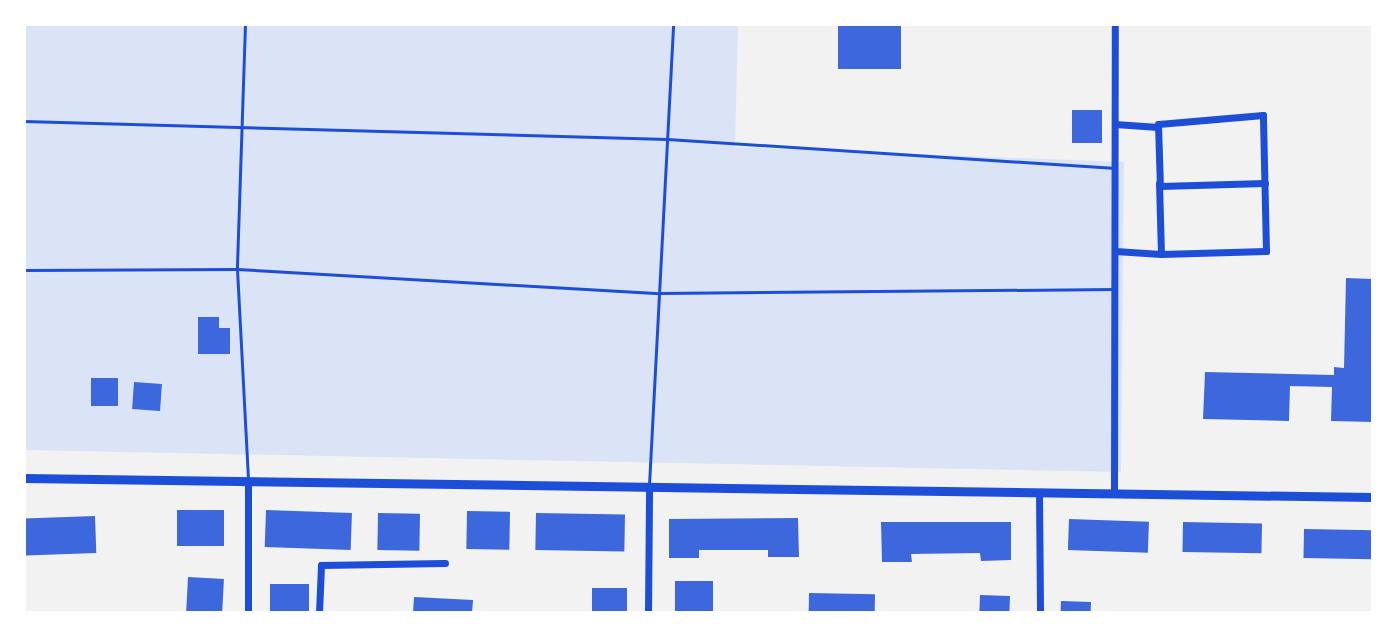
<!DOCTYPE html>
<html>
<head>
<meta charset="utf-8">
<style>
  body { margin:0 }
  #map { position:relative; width:1397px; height:637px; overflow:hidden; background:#f2f2f2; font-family:"Roboto Serif",serif }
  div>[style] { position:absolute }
  .green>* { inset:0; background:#dbe4f7 }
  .building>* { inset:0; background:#3d67dc; transform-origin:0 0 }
  .service>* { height:3px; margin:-1.5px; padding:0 1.5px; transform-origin:1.5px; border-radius:1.5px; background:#1d4ed8 }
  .minor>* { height:7px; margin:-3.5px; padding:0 3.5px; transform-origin:3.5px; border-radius:3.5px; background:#1d4ed8 }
  .tertiary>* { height:9px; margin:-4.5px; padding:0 4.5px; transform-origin:4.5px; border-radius:4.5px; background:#1d4ed8 }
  span { translate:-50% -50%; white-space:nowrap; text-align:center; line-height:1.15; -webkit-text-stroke:6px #fff; paint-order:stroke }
  .frame { position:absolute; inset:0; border:26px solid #fff; pointer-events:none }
</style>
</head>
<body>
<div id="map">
  <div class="green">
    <div style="clip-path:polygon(24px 24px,738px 24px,735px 147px,1124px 162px,1121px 472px,24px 450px)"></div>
  </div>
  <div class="building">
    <div style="left:838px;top:24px;width:63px;height:45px"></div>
    <div style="left:1072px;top:110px;width:30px;height:33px"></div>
    <div style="clip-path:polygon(1346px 278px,1373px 279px,1373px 422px,1331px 421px,1332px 387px,1290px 386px,1289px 421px,1203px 419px,1205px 372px,1334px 375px,1334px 367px,1344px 368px)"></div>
    <div style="clip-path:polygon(198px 317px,219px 317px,219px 328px,230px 328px,230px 354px,198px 354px)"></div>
    <div style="left:91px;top:378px;width:27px;height:28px"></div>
    <div style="left:134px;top:382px;width:28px;height:27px;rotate:4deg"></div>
    <div style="left:177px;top:510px;width:47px;height:36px"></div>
    <div style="left:266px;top:510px;width:86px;height:37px;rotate:2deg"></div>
    <div style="left:467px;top:511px;width:43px;height:38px;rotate:1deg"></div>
    <div style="left:378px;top:513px;width:42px;height:37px;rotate:1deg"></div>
    <div style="left:536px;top:513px;width:89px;height:37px;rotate:1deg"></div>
    <div style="left:95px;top:516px;width:37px;height:71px;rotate:88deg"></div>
    <div style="clip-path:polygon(798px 518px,799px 557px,768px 557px,768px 550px,699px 550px,699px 558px,669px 558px,669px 519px)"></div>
    <div style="left:1069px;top:519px;width:80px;height:31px;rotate:2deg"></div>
    <div style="clip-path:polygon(881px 522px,1011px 522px,1011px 560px,981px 561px,980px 553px,911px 554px,912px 562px,882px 562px)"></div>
    <div style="left:1183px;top:522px;width:79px;height:30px;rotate:1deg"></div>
    <div style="left:1304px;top:529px;width:69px;height:29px;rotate:1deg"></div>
    <div style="left:188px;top:577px;width:36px;height:36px;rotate:3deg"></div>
    <div style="left:675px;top:581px;width:38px;height:32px"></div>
    <div style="left:270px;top:584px;width:39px;height:29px"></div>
    <div style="left:592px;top:588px;width:35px;height:25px"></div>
    <div style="left:809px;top:593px;width:66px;height:20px;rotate:1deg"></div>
    <div style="left:980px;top:595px;width:30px;height:18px;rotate:2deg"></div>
    <div style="clip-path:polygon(414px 597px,473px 600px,472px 613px,413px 613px)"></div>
    <div style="left:1061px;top:601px;width:30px;height:12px;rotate:2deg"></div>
  </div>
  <div class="service">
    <div style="left:245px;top:24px;width:245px;rotate:91.9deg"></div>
    <div style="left:237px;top:269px;width:212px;rotate:87deg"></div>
    <div style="left:24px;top:121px;width:643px;rotate:1.6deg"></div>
    <div style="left:667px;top:139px;width:446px;rotate:3.7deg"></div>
    <div style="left:24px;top:270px;width:213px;rotate:-0.3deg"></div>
    <div style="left:237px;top:269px;width:423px;rotate:3.3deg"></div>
    <div style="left:659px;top:293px;width:456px;rotate:-0.5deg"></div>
    <div style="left:649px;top:485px;width:462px;rotate:-87deg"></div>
  </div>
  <div class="minor">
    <div style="left:1115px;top:124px;width:43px;rotate:4deg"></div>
    <div style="left:1115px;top:251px;width:46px;rotate:3.7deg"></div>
    <div style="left:1161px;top:254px;width:71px;rotate:-91.6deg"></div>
    <div style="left:1161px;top:254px;width:105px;rotate:-1.6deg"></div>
    <div style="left:1266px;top:251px;width:136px;rotate:-91.3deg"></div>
    <div style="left:1263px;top:115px;width:105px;rotate:175.1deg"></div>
    <div style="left:1158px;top:124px;width:62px;rotate:88.2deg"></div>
    <div style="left:1160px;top:186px;width:105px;rotate:-1.6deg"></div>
    <div style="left:1039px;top:493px;width:120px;rotate:89.5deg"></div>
    <div style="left:1114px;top:494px;width:470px;rotate:-89.9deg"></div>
    <div style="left:248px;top:613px;width:128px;rotate:-90deg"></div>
    <div style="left:319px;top:613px;width:48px;rotate:-87.6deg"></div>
    <div style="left:321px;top:565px;width:124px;rotate:-0.9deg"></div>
    <div style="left:648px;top:613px;width:124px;rotate:-89.5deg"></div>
  </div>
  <div class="tertiary">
    <div style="left:24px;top:478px;width:1349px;rotate:0.81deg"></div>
  </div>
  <div class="frame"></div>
</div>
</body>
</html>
